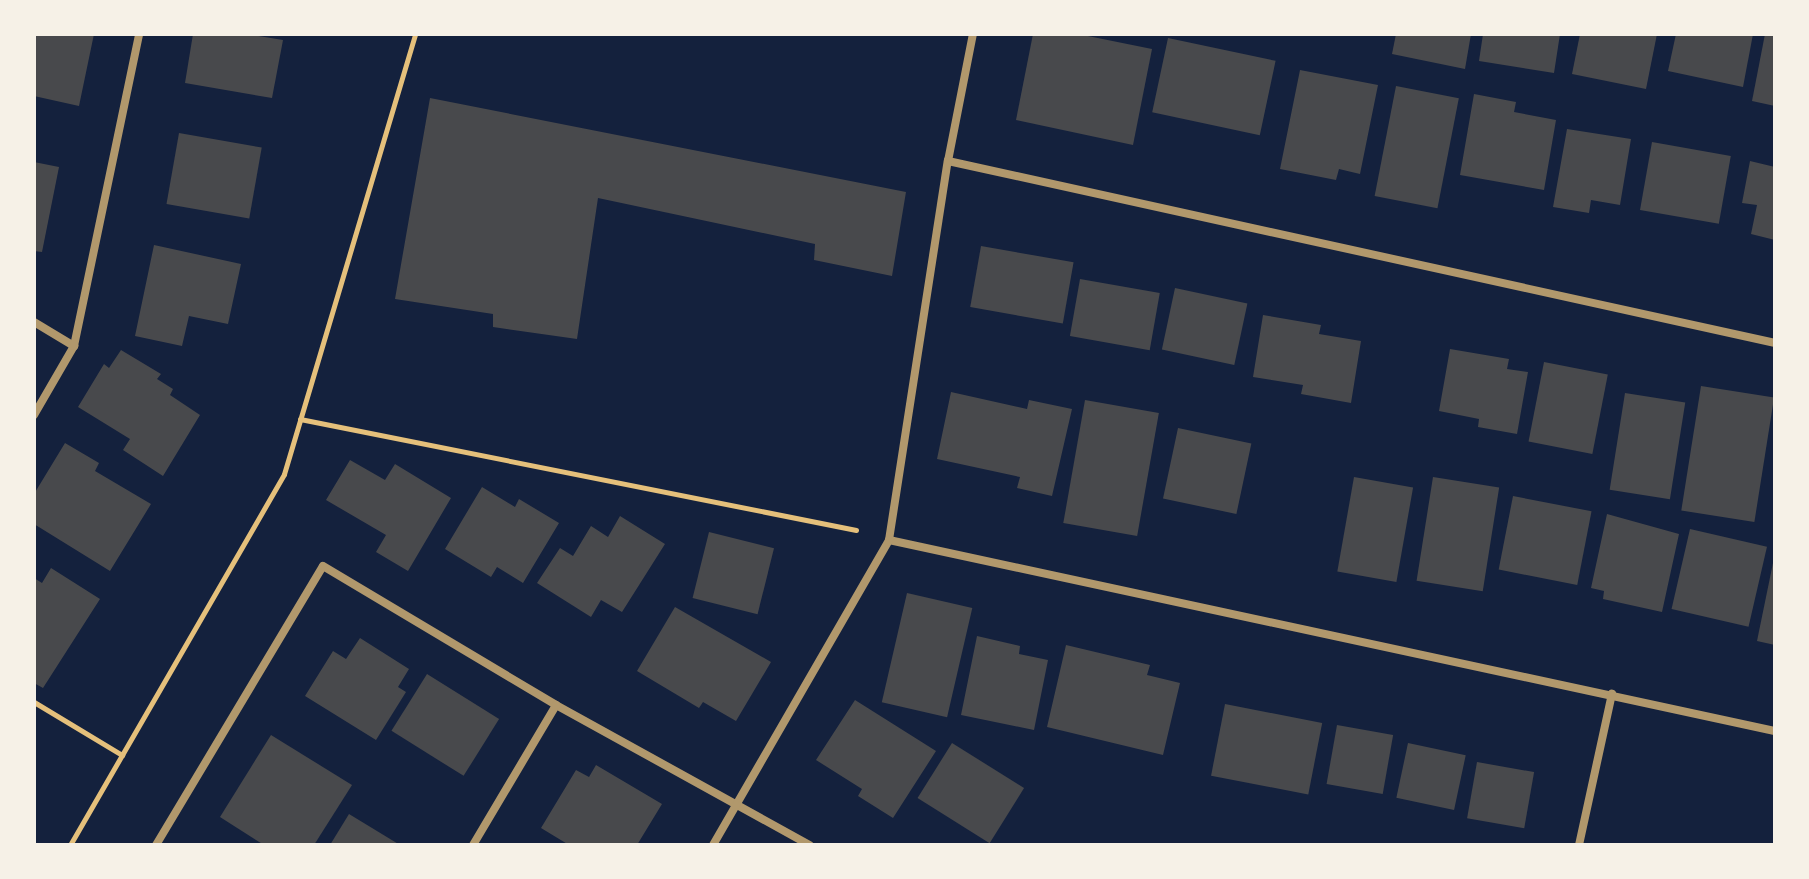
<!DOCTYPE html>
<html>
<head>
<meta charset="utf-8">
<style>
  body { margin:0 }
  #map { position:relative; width:1809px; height:879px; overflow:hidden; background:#14213d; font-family:Roboto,sans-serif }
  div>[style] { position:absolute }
  .building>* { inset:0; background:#48494c; transform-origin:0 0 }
  .path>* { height:5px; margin:-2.5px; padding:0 2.5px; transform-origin:2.5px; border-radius:2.5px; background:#e5c07b }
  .minor>* { height:8px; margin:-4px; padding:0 4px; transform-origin:4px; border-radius:4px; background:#b1986c }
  span { translate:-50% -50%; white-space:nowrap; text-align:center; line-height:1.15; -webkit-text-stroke:6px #f6f1e7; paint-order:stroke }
  .frame { position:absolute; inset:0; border:36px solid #f6f1e7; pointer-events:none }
</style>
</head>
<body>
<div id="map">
  <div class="building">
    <div style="clip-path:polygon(34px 34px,94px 34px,79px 106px,34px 96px)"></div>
    <div style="clip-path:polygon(193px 34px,246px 34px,283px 40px,272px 98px,185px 83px)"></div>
    <div style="clip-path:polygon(1033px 34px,1078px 34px,1152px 49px,1133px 145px,1016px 120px)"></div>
    <div style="clip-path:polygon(1396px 34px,1471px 34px,1465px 69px,1392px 54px)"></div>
    <div style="clip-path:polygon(1483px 34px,1560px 34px,1554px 73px,1479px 61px)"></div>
    <div style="clip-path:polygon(1580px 34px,1657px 34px,1646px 89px,1572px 74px)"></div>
    <div style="clip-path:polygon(1676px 34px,1753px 34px,1743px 87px,1668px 71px)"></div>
    <div style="clip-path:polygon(1765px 34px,1775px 34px,1775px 106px,1752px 101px)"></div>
    <div style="left:1168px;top:38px;width:110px;height:76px;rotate:12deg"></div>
    <div style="clip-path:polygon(1300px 70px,1378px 85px,1360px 174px,1339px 169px,1336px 180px,1280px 169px)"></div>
    <div style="left:1396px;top:86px;width:64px;height:112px;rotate:11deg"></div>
    <div style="clip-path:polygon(1474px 94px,1516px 102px,1514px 112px,1556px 120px,1544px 190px,1460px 175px)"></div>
    <div style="clip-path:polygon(430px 98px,906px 192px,892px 276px,814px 260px,815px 244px,598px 198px,577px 339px,493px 327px,493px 314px,395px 299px)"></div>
    <div style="clip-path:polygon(1567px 129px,1631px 139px,1620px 205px,1591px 200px,1589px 213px,1553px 207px)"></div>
    <div style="left:179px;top:133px;width:84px;height:72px;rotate:10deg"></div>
    <div style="left:1652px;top:142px;width:80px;height:69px;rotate:10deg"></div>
    <div style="clip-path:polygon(1750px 161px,1775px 167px,1775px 240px,1751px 234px,1757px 205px,1742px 203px)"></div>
    <div style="clip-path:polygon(34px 162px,59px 167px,42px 252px,34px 251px)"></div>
    <div style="clip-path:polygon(154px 245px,241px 264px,228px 324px,189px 316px,182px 346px,135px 336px)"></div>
    <div style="left:981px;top:246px;width:94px;height:62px;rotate:10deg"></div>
    <div style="left:1080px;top:279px;width:81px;height:58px;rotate:10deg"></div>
    <div style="left:1175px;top:288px;width:74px;height:63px;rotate:12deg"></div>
    <div style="clip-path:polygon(1263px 315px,1321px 325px,1319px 334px,1361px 341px,1351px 403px,1301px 394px,1303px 385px,1253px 377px)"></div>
    <div style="clip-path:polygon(1450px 349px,1509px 359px,1507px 369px,1528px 372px,1517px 434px,1478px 427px,1479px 419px,1439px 411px)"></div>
    <div style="clip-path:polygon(121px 350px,161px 374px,157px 379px,173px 389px,170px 395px,200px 415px,163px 476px,123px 450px,130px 439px,78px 407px,104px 364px,109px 368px)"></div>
    <div style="left:1544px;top:362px;width:65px;height:81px;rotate:11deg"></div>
    <div style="left:1701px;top:386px;width:74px;height:126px;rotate:9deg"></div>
    <div style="clip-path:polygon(951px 392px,1027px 409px,1029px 400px,1072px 409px,1052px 496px,1017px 488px,1020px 477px,937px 459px)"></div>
    <div style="left:1625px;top:393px;width:61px;height:98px;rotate:9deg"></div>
    <div style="left:1085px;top:400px;width:75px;height:125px;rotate:10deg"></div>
    <div style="left:1178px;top:428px;width:75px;height:72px;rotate:12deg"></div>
    <div style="clip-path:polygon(65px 443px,99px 463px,95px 471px,151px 504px,110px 571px,34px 524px,34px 494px)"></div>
    <div style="clip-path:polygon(350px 460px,385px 480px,395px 464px,451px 498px,408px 571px,376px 552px,386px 535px,326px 500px)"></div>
    <div style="left:1354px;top:477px;width:60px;height:96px;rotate:10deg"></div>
    <div style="left:1433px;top:477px;width:67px;height:105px;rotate:9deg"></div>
    <div style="clip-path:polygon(482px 487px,515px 507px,519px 499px,559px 523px,523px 583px,497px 567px,491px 577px,445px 549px)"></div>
    <div style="left:1513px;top:496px;width:80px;height:75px;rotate:11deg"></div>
    <div style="clip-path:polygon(1607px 514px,1679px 534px,1662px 612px,1603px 599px,1604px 591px,1591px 588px)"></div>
    <div style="clip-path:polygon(620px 516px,665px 544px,622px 612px,601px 600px,591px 617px,537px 583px,560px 548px,573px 556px,591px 526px,608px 537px)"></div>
    <div style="left:1690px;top:529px;width:79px;height:82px;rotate:13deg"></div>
    <div style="left:709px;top:532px;width:67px;height:68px;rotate:14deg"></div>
    <div style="clip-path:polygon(1774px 558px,1775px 558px,1775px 645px,1757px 641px)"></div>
    <div style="clip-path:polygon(51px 568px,100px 599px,43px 688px,34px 683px,34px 578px,42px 583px)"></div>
    <div style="left:907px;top:593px;width:67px;height:112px;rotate:13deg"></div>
    <div style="clip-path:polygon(675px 607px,771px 662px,736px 721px,703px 702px,699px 708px,637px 671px)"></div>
    <div style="clip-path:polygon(977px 636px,1020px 646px,1019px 654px,1048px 660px,1034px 730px,961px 715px)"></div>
    <div style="clip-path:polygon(360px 638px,409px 669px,398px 687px,406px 692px,376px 740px,305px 696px,333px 651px,346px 659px)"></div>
    <div style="clip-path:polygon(1066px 645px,1150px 665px,1147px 675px,1180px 683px,1163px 755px,1047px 727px)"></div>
    <div style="left:427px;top:674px;width:85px;height:67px;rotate:32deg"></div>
    <div style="clip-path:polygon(855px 700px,936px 751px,893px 818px,858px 796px,862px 789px,816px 760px)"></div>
    <div style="left:1225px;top:704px;width:99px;height:73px;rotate:11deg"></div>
    <div style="left:1337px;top:725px;width:57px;height:60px;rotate:10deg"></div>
    <div style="clip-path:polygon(271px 735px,352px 785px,314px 845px,264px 845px,220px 817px)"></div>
    <div style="left:952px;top:743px;width:85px;height:65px;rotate:32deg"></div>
    <div style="left:1408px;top:743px;width:59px;height:56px;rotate:12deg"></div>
    <div style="left:1477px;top:762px;width:58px;height:57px;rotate:10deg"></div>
    <div style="clip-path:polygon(596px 765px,662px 804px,637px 845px,569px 845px,541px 828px,576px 770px,589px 777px)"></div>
    <div style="clip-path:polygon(349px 814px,400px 845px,330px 845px)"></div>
  </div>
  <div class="path">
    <div style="left:300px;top:419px;width:567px;rotate:11.29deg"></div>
    <div style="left:34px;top:702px;width:103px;rotate:31.1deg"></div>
    <div style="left:70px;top:845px;width:428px;rotate:-60deg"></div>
    <div style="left:284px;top:474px;width:459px;rotate:-73.4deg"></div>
  </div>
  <div class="minor">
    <div style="left:948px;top:161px;width:847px;rotate:12.41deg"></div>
    <div style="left:34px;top:322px;width:47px;rotate:31deg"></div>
    <div style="left:34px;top:415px;width:80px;rotate:-59.9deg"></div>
    <div style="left:74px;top:346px;width:319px;rotate:-78.2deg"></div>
    <div style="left:889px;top:540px;width:906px;rotate:12.17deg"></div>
    <div style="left:156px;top:845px;width:325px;rotate:-59.1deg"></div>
    <div style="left:323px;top:566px;width:271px;rotate:30.8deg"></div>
    <div style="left:556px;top:705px;width:290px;rotate:28.9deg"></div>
    <div style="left:473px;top:845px;width:163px;rotate:-59.3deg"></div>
    <div style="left:713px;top:845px;width:352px;rotate:-60deg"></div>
    <div style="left:889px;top:540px;width:384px;rotate:-81.2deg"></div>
    <div style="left:948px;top:161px;width:129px;rotate:-78.9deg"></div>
    <div style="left:1579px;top:845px;width:155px;rotate:-77.7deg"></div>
  </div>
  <div class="frame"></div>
</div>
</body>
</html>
